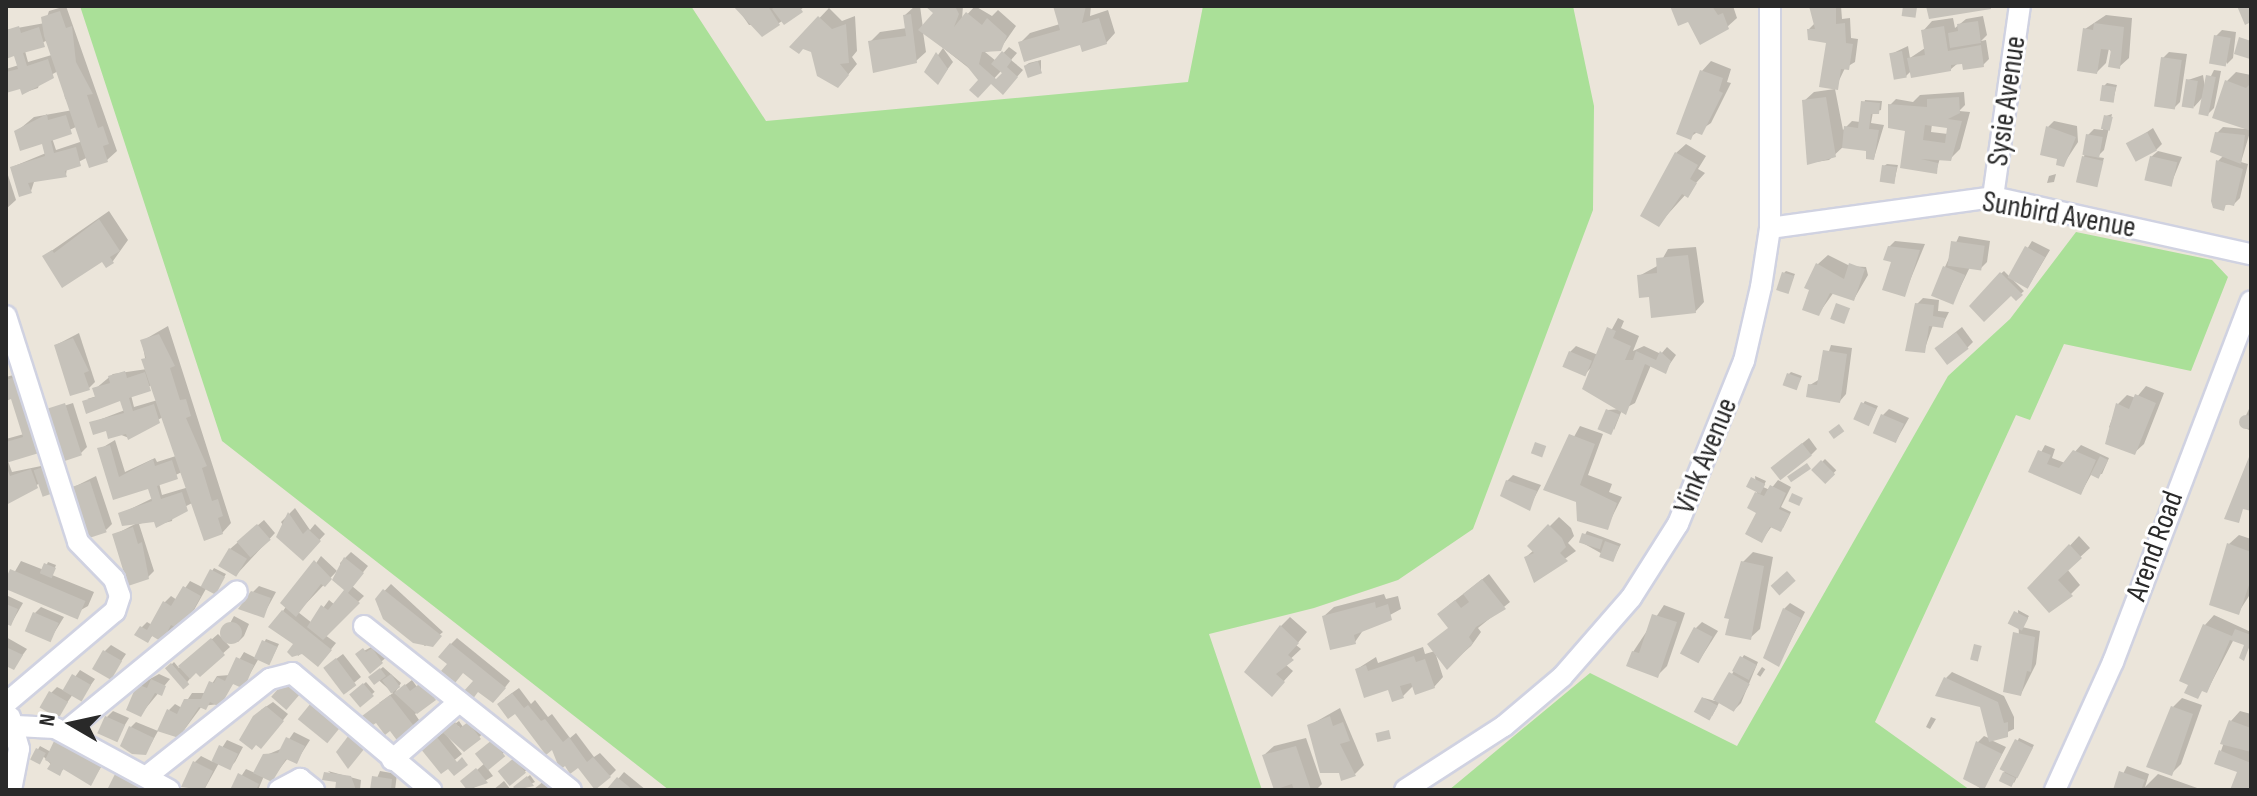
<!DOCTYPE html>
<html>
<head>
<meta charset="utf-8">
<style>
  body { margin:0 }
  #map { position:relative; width:2257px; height:796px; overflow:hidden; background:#ebe5da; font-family:"Sofia Sans Condensed",sans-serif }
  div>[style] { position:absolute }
  .green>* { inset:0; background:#aae098 }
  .shadow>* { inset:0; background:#0003; transform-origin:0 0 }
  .building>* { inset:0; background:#c6c2ba; transform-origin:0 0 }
  .round { border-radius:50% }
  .roads { filter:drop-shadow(2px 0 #d0d2e1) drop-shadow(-2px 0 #d0d2e1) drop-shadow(0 2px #d0d2e1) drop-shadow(0 -2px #d0d2e1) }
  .minor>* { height:20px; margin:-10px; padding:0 10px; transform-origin:10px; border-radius:10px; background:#fff }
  span { translate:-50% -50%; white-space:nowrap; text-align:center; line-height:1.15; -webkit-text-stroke:6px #fff; paint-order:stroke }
  .street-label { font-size:30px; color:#292929 }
  .frame { position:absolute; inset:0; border:8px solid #292929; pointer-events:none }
  .north { position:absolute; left:32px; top:684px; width:80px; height:80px; -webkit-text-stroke:6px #fff; paint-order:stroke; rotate:279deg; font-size:22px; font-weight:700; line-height:32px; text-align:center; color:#292929 }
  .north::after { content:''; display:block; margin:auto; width:28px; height:36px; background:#292929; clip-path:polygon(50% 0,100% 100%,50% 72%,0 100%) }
</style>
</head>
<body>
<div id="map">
  <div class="green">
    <div style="clip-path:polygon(80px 6px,691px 6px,766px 121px,1188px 82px,1203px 6px,1573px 6px,1594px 106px,1593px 210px,1473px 529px,1398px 580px,1314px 608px,1209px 634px,1262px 790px,669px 790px,222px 441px)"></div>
    <div style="clip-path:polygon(2076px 232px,2212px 260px,2228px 277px,2191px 371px,2064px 344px,2030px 420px,2016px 415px,1875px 722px,1970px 790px,1449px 790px,1590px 673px,1737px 746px,1948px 376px,2010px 319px)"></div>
  </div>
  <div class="shadow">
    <div style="clip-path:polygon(evenodd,66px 6px,117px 151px,107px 160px,88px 157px,67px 168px,66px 175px,35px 179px,31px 191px,12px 167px,46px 153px,44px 144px,16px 132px,34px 117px,73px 110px,65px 98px,60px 70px,40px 81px,38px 88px,23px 93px,27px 85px,6px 91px,6px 69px,19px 65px,22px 52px,6px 56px,6px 30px,45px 23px,49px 11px,66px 6px,50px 39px,55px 54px,28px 62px,25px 51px,50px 39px,66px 6px,78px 126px,83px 141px,56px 150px,52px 138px,78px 126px)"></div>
    <div style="clip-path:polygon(736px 6px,806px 6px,779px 23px,749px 25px)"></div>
    <div style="clip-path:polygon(915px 6px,920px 6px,923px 28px,936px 13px,928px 6px,963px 6px,962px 20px,975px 6px,992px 16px,998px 10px,1016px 26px,1000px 49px,985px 52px,996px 61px,1009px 47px,1017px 53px,1011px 60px,1023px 70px,1009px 86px,1001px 71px,989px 84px,923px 32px,926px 52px,916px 61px,871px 41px,880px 32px,907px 28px,905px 15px)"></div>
    <div style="clip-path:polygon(1055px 6px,1091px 6px,1090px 16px,1108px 10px,1115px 33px,1106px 43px,1020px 43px,1030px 33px,1060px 24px)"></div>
    <div style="clip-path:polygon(1673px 6px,1733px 6px,1737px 18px,1727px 27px,1689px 19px)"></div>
    <div style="clip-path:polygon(1812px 6px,1841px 6px,1842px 19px,1850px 18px,1851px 38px,1858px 39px,1855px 62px,1845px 68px,1835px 89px,1843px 130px,1852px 121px,1860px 122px,1865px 100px,1882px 101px,1881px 110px,1873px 112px,1871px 123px,1884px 125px,1874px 158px,1869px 149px,1844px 146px,1829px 160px,1809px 163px,1804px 101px,1814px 92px,1835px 89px,1828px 41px,1809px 29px,1816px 22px)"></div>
    <div style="clip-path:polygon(829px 8px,842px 21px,855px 16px,857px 51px,852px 57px,857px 64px,847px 76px,813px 50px,792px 47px)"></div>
    <div style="clip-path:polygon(2106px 15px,2132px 18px,2129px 58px,2119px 67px,2109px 48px,2106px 63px,2097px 72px,2085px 29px)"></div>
    <div style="clip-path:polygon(1983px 16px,1987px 35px,1981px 41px,1986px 40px,1989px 59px,1983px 65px,1963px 59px,1951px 69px,1911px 71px,1906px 76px,1891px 54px,1908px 46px,1910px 58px,1925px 48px,1923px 31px,1932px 21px,1953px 18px,1955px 28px,1966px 19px)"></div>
    <div style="clip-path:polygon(2222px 30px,2236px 32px,2233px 58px,2227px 64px,2216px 36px)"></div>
    <div style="clip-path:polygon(943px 48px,953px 62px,938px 82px,926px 72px)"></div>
    <div style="clip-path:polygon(2169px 52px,2187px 54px,2180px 102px,2174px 108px,2163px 58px)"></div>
    <div style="clip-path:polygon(1041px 60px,1041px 71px,1026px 65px,1029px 63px)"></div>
    <div style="clip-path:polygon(1711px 61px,1731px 69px,1727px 82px,1731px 83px,1711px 123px,1690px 137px,1702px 71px)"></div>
    <div style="clip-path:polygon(2214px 70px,2221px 71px,2214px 108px,2208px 114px,2203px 97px,2194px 107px,2188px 80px,2203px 75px,2205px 88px)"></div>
    <div style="clip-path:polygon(2236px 72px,2251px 75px,2251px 129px,2241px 162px,2248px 164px,2240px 198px,2234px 204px,2215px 206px,2218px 161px,2225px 154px,2217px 133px,2223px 127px,2245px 129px,2227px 81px)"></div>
    <div style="clip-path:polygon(2107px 83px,2117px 85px,2113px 100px,2104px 86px)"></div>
    <div style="clip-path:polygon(evenodd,1964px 92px,1965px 105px,1959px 111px,1970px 112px,1960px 149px,1950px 159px,1940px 158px,1936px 172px,1919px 169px,1908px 125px,1890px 105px,1896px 99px,1913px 102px,1920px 95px,1964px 92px,1949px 123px,1948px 134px,1931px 132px,1932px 124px,1949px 123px)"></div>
    <div style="clip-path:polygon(2112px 114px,2104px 150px,2097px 157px,2104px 158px,2096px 184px,2084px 157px,2088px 135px,2094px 129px,2103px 130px,2106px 116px)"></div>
    <div style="clip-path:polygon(2054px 121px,2077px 126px,2078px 142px,2063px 165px,2048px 127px)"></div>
    <div style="clip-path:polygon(2153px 128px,2162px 144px,2156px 150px,2129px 144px)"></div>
    <div style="clip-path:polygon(1686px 144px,1706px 156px,1698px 169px,1705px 173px,1659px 224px,1676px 153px)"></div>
    <div style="clip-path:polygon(2158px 151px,2182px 157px,2171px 184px,2151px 157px)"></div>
    <div style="clip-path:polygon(1887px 164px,1898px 165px,1894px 182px,1884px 166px)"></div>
    <div style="clip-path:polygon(6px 169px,16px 200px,6px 209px)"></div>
    <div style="clip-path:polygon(2056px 174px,2054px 182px,2047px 183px,2049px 176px)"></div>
    <div style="clip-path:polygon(109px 211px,128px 240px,113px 261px,106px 265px,103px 259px,44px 256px)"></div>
    <div style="clip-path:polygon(1959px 236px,1990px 241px,1987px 262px,1981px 268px,1970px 267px,1953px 302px,1945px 267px)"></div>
    <div style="clip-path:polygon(1895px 241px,1925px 244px,1904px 295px,1889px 247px)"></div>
    <div style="clip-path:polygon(2032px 241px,2050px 250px,2028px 287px,2013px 280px,2024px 291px,2016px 298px,1996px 278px,2004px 271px,2010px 277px)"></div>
    <div style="clip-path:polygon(1696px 247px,1704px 302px,1695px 312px,1651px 295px,1639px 276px,1659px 265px,1668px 249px)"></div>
    <div style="clip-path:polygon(1828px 255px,1850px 266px,1866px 267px,1868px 275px,1854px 299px,1834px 292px,1819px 313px,1811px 288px,1818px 264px)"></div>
    <div style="clip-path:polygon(1786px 271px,1795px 274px,1787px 292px,1784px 273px)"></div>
    <div style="clip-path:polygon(1923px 298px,1939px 300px,1938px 311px,1949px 312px,1942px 326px,1933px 325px,1924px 351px,1917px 304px)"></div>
    <div style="clip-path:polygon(1618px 318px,1624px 321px,1621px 328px,1639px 336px,1633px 351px,1644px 346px,1661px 354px,1667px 347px,1676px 355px,1665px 371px,1651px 365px,1635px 403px,1622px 410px,1614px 430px,1608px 410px,1620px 409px,1594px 365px,1585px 374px,1570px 352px,1576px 346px,1598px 355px)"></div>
    <div style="clip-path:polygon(evenodd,168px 326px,231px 523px,222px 533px,194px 502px,173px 513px,172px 521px,157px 525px,161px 517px,139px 524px,154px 571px,148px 577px,114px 535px,137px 523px,120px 514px,153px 498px,155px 484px,114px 497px,100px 449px,115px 440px,125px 472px,155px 458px,157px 462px,179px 455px,166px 415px,129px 438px,91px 423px,125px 410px,122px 398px,87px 399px,97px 396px,95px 389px,113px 374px,147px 369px,142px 341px,168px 326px,156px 383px,161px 399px,134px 407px,131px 395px,156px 383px,168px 326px,184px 471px,189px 487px,162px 495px,159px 483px,184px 471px)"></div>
    <div style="clip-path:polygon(1962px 327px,1973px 342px,1967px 348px,1943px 342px)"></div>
    <div style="clip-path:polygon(79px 333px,95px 382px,89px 388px,56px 345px)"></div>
    <div style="clip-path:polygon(1831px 345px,1852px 348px,1846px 394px,1840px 401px,1810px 385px,1820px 379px)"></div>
    <div style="clip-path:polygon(1791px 372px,1802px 376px,1796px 388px,1789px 374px)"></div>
    <div style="clip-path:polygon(21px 373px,44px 445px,8px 461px,12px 472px,46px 465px,53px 489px,40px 483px,6px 503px,6px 439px,24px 434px,12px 397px,6px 399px,6px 377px)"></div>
    <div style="clip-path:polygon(2146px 386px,2164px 393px,2144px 444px,2134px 453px,2109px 427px,2118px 404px,2127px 395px,2136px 398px)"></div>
    <div style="clip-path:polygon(1865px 401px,1878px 406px,1869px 424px,1863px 404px)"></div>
    <div style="clip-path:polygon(73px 403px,87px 447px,81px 453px,45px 412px)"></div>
    <div style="clip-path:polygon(1889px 409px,1909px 418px,1896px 441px,1883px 415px)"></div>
    <div style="clip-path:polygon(2249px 409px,2251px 410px,2249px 430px,2241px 426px)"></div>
    <div style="clip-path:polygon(1580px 426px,1603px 434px,1588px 475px,1612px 484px,1609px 492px,1622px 497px,1607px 527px,1577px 501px,1545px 489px)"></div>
    <div style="clip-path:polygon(1809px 438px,1817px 449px,1811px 455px,1779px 462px)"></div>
    <div style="clip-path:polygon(2045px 445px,2055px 449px,2052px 458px,2065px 463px,2081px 445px,2109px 458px,2102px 474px,2092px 473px,2081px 493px,2031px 471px)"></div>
    <div style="left:1825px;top:459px;width:16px;height:16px;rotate:45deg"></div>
    <div style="clip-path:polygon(1513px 475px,1541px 485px,1529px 508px,1507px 481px)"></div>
    <div style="clip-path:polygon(96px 476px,112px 524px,106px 530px,70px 489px)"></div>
    <div style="clip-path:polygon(1755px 476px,1766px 481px,1763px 487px,1770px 490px,1778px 480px,1791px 487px,1781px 507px,1791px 512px,1783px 528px,1772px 526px,1762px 540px)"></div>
    <div style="clip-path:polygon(295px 508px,310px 530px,315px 524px,325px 534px,303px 558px,281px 522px)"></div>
    <div style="clip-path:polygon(1559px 517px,1571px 528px,1574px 536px,1568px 543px,1576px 551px,1535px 580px,1526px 557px,1534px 550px,1530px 546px)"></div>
    <div style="clip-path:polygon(264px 520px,275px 533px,237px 574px,230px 549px)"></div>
    <div style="clip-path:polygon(1587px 531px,1621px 544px,1613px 560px,1581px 542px)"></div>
    <div style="clip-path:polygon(2239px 535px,2251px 539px,2251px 593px,2238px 613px,2229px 544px)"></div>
    <div style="clip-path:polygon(2079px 536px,2090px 548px,2067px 569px,2080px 585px,2071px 594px,2030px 588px)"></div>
    <div style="clip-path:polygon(351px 552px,368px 566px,352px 586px,364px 596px,325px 635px,336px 643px,324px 658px,303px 652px,298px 656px,283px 611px,321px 556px,337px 571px,298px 612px,312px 623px,329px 600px,335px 605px,347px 590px,340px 563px)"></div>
    <div style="clip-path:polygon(1753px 552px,1773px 557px,1760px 629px,1750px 638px,1743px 562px)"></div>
    <div style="clip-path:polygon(21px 561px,44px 570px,48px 562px,56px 565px,52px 575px,94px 592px,88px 606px,72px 615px,6px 587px)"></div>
    <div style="clip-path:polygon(214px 568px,226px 574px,217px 589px,207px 587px,194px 610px,161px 639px,153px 635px,147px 641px,141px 628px,147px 622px,152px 625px,165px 602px,171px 596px,177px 600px,190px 581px,202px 587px)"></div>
    <div style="clip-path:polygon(1489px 574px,1510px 602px,1478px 628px,1481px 632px,1471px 646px,1447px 667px,1435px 652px,1443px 677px,1434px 687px,1414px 685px,1403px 696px,1357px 669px,1376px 657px,1378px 663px,1423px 647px,1425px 654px,1435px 651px,1450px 627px,1449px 605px)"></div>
    <div style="clip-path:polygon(391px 584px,443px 632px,425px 646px,379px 609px,383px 603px,378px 598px)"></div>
    <div style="clip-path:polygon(259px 586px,276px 592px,263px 616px,253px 592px)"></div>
    <div style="clip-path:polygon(1384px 594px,1386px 599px,1398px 596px,1401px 609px,1364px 629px,1355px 642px,1324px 616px,1334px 607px)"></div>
    <div style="clip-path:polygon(6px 595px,23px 603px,11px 624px,6px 622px)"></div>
    <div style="clip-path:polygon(1790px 603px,1805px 612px,1779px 664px,1784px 609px)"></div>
    <div style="clip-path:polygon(1664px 605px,1685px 613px,1667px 666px,1658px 675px,1633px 652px)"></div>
    <div style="clip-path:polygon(41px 607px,64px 617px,51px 638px,35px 613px)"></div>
    <div style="clip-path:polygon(2018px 610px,2029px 616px,2022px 627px,2040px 631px,2036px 664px,2021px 694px)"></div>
    <div style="clip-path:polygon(2214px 615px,2251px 632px,2251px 642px,2244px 658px,2246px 643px,2234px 639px,2207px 691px,2189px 686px,2205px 625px)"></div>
    <div style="clip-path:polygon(234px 616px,249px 624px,244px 636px,238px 642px,222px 638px,230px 647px,200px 674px,197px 670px,184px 686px,168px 668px,174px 662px,179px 668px,218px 634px,222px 638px)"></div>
    <div style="clip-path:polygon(1290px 617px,1307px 632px,1296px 645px,1301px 649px,1285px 664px,1293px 671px,1272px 694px,1281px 626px)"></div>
    <div style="clip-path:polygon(1702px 622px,1718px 631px,1699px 661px,1696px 628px)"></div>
    <div style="clip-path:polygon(6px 637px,27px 649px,13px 668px,6px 664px)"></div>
    <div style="clip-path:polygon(457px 638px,510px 681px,499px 695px,450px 664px,451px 644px)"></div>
    <div style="clip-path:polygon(266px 639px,279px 644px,271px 660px,259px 658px,243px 686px,234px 682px,219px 704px,202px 706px,184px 730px,169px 710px,175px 704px,182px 708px,192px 693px,206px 693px,217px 676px,230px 675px,244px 652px,256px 658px)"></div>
    <div style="clip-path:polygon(379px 643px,388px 656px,370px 671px,358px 654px)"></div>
    <div style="clip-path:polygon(111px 645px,126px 654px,110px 678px,105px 651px)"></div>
    <div style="clip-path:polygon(343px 654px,361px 677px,343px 692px,332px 662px)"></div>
    <div style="clip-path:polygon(1744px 655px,1758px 662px,1741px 703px,1735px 709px,1720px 701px,1712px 716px,1704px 698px,1715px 701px)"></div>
    <div style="clip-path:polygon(383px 667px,401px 683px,395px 693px,412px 680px,417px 687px,429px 678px,440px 693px,415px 714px,421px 723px,416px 729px,379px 703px,393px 693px,373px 675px)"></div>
    <div style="left:1762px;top:667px;width:4px;height:9px;rotate:34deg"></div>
    <div style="clip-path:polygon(80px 670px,95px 679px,81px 699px,73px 694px,58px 716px,51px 693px,57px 687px,65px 691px)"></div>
    <div style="clip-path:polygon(1952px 672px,2004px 696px,2014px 717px,2014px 729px,1991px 740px,2006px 747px,1983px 790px,1966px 778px,1978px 742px,1984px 736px,1991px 739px,1981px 705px,1946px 678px)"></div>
    <div style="clip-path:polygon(159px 674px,170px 679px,141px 714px,139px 685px)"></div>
    <div style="left:366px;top:682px;width:13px;height:19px;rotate:48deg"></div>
    <div style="clip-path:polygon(519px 688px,531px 704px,535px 700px,548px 717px,552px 714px,570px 738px,576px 733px,594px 757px,600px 753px,616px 770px,610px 776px,578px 765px,553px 747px,505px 698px)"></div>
    <div style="clip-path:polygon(2182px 698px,2202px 705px,2181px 764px,2171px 774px,2172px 708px)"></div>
    <div style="clip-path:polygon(273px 702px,288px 714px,266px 741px,261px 710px)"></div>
    <div style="clip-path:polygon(1340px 708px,1364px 765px,1355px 774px,1340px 771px,1310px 725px)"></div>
    <div style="clip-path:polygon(113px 711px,129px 718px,116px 740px,107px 717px)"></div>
    <div style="clip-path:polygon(2240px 711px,2251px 714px,2251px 790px,2232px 790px,2239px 771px,2221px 751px,2231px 721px)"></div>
    <div style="clip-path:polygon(1931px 717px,1936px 719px,1930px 729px,1926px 727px)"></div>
    <div style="clip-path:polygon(475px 718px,486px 731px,464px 750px,459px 726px,447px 736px,462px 754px,441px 771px,429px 743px,459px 721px,463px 727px)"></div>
    <div style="clip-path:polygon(136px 722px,158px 731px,146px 753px,130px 728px)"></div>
    <div style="clip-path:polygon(294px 732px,310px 740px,296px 762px,288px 758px,271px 780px,264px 776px,258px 790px,232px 790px,246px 769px,255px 773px,264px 756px,283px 748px)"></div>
    <div style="clip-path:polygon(499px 736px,509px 748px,487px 768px,493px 776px,470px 790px,463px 782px,485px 763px,484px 748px)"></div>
    <div style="clip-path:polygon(1306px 738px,1322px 784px,1316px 790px,1276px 790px,1264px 755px,1274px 746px)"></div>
    <div style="clip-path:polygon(2019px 738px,2034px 745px,2014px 783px,2004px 773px)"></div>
    <div style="clip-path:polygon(227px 740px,243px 747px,235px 762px,229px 768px,219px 763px,204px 790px,183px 786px,195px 762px,201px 756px,213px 762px)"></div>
    <div style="clip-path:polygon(40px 746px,51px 752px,106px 759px,91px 783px,65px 768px,59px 773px,44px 757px,33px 758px)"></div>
    <div style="clip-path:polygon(521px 754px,531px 766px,511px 784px,507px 765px)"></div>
    <div style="clip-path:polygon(2127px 766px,2149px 774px,2145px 787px,2158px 774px,2200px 789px,2115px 790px)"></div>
    <div style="clip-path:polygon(123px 769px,160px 790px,110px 790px)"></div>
    <div style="clip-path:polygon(328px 771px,361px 780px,360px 790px,337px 790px,339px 780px)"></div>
    <div style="clip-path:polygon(380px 771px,397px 774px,395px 790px,372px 790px)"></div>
    <div style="clip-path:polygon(624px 772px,646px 790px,609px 790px)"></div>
    <div style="clip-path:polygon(530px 775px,535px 782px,518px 790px,516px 787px)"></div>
    <div style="clip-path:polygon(549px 777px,560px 790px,533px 790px,534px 789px)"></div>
    <div style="clip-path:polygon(504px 781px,511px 790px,493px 790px)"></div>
  </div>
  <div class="building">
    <div style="clip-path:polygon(733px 6px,768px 6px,780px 25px,762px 37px)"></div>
    <div style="clip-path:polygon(776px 6px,799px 6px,803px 12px,784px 25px,772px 9px)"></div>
    <div style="clip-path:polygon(925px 6px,955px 6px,959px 14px,954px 27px,966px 12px,982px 25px,987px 18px,1007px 36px,1001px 51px,982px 52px,979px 64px,996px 79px,1002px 73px,991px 64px,1002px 51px,1012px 60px,1007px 67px,1018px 77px,1003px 95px,991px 84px,978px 98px,969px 90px,978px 80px,966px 65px,918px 30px,933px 13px)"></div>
    <div style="clip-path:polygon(1053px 6px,1086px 6px,1082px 23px,1099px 18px,1107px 44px,1082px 52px,1080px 45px,1024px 62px,1018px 42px,1060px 30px)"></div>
    <div style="clip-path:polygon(1670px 6px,1712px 6px,1718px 15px,1723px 13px,1729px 29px,1700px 45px,1688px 22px,1678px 26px)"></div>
    <div style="clip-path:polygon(1809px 6px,1836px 6px,1836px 24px,1845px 23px,1846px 43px,1853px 44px,1849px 70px,1841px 69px,1838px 90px,1819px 87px,1826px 43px,1808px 40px,1807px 29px,1815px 29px)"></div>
    <div style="left:1903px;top:6px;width:14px;height:10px;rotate:8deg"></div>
    <div style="clip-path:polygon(1926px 6px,1991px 6px,1991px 9px,1929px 19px)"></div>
    <div style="clip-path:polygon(2237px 6px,2251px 6px,2251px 22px,2245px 25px)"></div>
    <div style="clip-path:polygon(60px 11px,66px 28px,72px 26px,76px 62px,93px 94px,87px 95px,98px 128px,103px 126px,109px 144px,103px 146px,108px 162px,89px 168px,44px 36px,41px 17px)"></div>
    <div style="clip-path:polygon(911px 14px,917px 63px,873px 73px,868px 41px,906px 36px,903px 15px)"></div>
    <div style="clip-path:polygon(818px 16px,832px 29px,846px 24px,849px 63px,840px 64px,849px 75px,838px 88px,817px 76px,811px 52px,803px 49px,799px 54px,789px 47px)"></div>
    <div style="clip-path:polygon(1978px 21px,1981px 43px,1950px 48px,1948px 33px,1958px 31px,1957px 24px)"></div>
    <div style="clip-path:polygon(2094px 23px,2124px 27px,2120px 69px,2108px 67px,2111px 50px,2101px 49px,2097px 74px,2077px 71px,2083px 28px,2093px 30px)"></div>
    <div style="clip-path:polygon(19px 26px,21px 33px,39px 27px,45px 47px,23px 53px,27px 66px,48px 59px,54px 78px,22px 95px,20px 89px,6px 93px,6px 72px,18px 69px,14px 56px,6px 59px,6px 30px)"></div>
    <div style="clip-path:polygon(1944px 26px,1948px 51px,1981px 45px,1984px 67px,1963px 70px,1962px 64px,1951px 65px,1951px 71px,1911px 78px,1907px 58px,1925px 55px,1921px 30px)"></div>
    <div style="left:2214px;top:35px;width:17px;height:29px;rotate:10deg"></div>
    <div style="clip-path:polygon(2239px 37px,2251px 41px,2250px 59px,2234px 54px)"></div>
    <div style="left:1902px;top:51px;width:27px;height:13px;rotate:80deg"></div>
    <div style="clip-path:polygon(936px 52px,948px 69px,938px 85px,924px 72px)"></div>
    <div style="left:2161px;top:57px;width:21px;height:50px;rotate:8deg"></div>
    <div style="left:1038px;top:61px;width:13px;height:15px;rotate:72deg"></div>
    <div style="clip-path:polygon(1700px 70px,1723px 78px,1719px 91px,1723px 93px,1702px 135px,1694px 132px,1691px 140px,1676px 134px)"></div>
    <div style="left:2206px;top:75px;width:10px;height:40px;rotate:11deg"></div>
    <div style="left:2186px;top:79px;width:12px;height:28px;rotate:9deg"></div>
    <div style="clip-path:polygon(2225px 80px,2246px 88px,2251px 83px,2251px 131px,2212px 118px)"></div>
    <div style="left:2102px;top:85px;width:14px;height:16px;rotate:8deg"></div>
    <div style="clip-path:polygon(1826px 97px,1836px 157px,1807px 165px,1802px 100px)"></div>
    <div style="clip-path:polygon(evenodd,1959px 97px,1960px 113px,1948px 119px,1962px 121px,1951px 161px,1921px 159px,1938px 163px,1937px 174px,1900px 168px,1905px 131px,1888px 128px,1888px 104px,1927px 107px,1927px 99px,1959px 97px,1925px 125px,1947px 128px,1945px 143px,1923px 140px,1925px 125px)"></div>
    <div style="clip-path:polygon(1861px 101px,1880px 103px,1879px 114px,1871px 114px,1869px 129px,1879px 130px,1874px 160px,1866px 159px,1866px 151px,1842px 148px,1844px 126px,1858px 128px)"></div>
    <div style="clip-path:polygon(47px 114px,48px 120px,66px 115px,72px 134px,51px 141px,54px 153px,76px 147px,81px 166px,65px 171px,67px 177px,28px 183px,32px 193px,19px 197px,10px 167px,45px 156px,42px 144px,20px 151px,14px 131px)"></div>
    <div style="left:2104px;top:115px;width:9px;height:14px;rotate:13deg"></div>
    <div style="clip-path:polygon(2046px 126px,2076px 137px,2064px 167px,2056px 165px,2057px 159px,2040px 155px)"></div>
    <div style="left:2147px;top:132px;width:21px;height:24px;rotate:62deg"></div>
    <div style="clip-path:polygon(2215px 132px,2245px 135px,2241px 164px,2210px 152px)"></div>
    <div style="left:2086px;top:134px;width:17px;height:21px;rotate:10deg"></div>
    <div style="clip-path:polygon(1675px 152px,1698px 165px,1690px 179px,1697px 183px,1688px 198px,1682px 194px,1659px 227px,1640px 216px)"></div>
    <div style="left:2082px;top:156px;width:22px;height:27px;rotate:13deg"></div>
    <div style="left:2150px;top:156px;width:28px;height:25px;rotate:13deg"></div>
    <div style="clip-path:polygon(2216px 160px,2243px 169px,2234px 206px,2226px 204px,2224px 211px,2213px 208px,2211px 201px)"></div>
    <div style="left:1882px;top:165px;width:15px;height:17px;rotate:8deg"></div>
    <div style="clip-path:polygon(99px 219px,120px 251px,110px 257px,114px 263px,106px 268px,102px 262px,62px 288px,42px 256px,52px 250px,54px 253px)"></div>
    <div style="left:1951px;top:241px;width:34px;height:25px;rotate:8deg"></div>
    <div style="clip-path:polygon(1888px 246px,1920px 250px,1905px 297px,1882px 290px,1891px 262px,1883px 260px)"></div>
    <div style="left:2025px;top:246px;width:23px;height:36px;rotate:29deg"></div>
    <div style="clip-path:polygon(1688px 255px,1696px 313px,1651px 318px,1649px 297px,1639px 298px,1637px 275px,1657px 273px,1656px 258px)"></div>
    <div style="clip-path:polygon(1816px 263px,1844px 279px,1849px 263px,1865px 269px,1854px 301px,1830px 293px,1819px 316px,1802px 310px,1809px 290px,1804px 288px)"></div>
    <div style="left:1943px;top:266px;width:24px;height:32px;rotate:22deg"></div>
    <div style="left:1782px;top:272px;width:13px;height:19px;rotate:18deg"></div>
    <div style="clip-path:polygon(2000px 272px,2023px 295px,2016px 301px,2011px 296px,1984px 322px,1969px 306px)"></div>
    <div style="left:1836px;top:303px;width:15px;height:17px;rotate:20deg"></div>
    <div style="clip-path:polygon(1915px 303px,1934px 305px,1933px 316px,1945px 318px,1943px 328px,1929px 326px,1925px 353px,1905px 351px)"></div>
    <div style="clip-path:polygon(1607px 327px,1616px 331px,1613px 338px,1631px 346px,1625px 360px,1633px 360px,1636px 351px,1656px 360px,1660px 351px,1671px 361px,1666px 374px,1645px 364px,1626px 415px,1582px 389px)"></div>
    <div style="left:1956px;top:332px;width:21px;height:27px;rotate:53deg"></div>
    <div style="clip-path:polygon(159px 334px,175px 366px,170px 368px,180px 400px,186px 399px,191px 416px,186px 418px,207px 466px,202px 468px,212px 501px,218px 499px,223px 516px,218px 518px,223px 534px,204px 541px,141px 359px,146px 358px,140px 340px)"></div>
    <div style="clip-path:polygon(73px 338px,89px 371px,84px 373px,90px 390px,70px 396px,54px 345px)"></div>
    <div style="clip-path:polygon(1823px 350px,1847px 354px,1840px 403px,1806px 397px,1808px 384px,1817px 385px)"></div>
    <div style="left:1569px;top:351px;width:25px;height:17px;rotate:23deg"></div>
    <div style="clip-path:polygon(125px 371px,127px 378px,145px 372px,151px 391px,129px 398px,133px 411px,154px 404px,160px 423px,128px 440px,126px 434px,108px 439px,106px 431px,93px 435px,89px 422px,124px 413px,120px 401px,86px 414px,82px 401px,95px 397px,92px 388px,110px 383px,108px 376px)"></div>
    <div style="left:1787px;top:373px;width:15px;height:13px;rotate:20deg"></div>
    <div style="clip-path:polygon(15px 377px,39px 453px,6px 463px,6px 442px,23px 437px,11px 399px,6px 401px,6px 380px)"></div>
    <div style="clip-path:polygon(2135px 394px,2156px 403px,2135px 455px,2105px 444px,2116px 403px,2129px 409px)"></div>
    <div style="left:1861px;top:402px;width:17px;height:19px;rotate:24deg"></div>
    <div style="left:65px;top:403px;width:55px;height:23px;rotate:72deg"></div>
    <div style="left:1606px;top:409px;width:15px;height:22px;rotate:23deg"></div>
    <div style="left:1881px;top:414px;width:25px;height:21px;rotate:23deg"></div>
    <div class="round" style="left:2239px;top:415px;width:14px;height:14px"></div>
    <div style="left:1839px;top:424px;width:9px;height:13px;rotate:54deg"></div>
    <div style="clip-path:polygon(1569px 434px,1595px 444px,1580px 485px,1617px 503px,1608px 530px,1577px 521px,1576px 502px,1543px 490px)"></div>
    <div style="left:1535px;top:442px;width:12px;height:12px;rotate:20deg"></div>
    <div style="left:1802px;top:443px;width:16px;height:40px;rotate:52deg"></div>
    <div style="clip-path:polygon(110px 445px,119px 477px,153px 459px,155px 466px,172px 460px,178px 479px,157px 486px,161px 499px,182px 492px,188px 511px,156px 528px,154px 522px,122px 526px,118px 513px,152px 501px,148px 489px,113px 500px,97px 448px)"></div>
    <div style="clip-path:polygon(2038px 450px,2051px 455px,2047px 464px,2059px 468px,2073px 450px,2096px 460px,2081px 495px,2028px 472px)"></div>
    <div style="clip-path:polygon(2251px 452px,2251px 511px,2243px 509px,2239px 523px,2224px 519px)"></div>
    <div style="left:2100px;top:456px;width:9px;height:21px;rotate:27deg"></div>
    <div style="left:1821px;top:460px;width:20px;height:14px;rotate:45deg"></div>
    <div style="left:1807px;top:463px;width:7px;height:24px;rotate:56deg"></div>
    <div style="clip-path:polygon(6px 465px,10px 476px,31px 469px,38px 488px,6px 505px)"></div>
    <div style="left:43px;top:467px;width:28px;height:10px;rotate:71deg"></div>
    <div style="left:1751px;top:477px;width:16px;height:11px;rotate:27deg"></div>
    <div style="clip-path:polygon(1506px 480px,1537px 491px,1530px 511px,1500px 496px)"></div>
    <div style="left:90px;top:481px;width:54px;height:24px;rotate:72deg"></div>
    <div style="clip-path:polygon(1770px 485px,1786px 493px,1779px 509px,1790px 514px,1781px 532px,1770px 527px,1762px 543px,1745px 534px,1756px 513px,1747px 508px,1755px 492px,1764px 496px)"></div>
    <div style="left:1792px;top:493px;width:12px;height:9px;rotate:24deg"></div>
    <div style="clip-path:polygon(288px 512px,303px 534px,308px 529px,321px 541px,303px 561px,276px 537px)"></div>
    <div style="left:257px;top:524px;width:21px;height:27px;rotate:49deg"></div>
    <div style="clip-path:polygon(1548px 524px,1562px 538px,1566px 547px,1560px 553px,1568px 561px,1534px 583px,1524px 557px,1534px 553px,1527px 546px)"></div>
    <div style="clip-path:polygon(133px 527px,138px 544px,142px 542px,149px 579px,128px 586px,112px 534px)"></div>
    <div style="left:1582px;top:533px;width:22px;height:10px;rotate:18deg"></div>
    <div style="left:1605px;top:541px;width:15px;height:17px;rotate:20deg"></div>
    <div style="clip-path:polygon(2227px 543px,2251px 552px,2251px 579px,2239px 615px,2209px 605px)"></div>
    <div style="clip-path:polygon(2069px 544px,2082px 558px,2058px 580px,2073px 596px,2049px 613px,2027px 588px)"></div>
    <div style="left:229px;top:548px;width:21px;height:21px;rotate:31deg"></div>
    <div style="clip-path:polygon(344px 557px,364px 573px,348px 593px,360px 603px,323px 640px,307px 627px,321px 605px,328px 610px,344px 590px,332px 580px)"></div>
    <div style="clip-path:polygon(314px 560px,332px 579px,325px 587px,321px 584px,296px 617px,280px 603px)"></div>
    <div style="clip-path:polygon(1741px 561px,1764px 566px,1751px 640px,1725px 635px,1729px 619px,1724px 618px)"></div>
    <div style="left:44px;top:563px;width:13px;height:11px;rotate:23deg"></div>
    <div style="left:10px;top:569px;width:82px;height:20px;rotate:23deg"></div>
    <div style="left:210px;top:569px;width:17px;height:20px;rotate:28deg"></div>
    <div style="left:1787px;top:571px;width:13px;height:22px;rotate:48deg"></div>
    <div style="clip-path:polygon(1482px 579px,1506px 609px,1476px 627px,1469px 637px,1473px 643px,1447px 670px,1427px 644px,1448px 628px,1437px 614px,1455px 600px,1461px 608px,1469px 602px,1463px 594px)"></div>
    <div style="clip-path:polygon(183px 586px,201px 596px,182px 631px,171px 625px,162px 642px,152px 636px,148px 643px,134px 635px,140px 626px,147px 630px,163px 601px,171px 606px)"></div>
    <div style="clip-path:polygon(383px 589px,442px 636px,433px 647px,413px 643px,383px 619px,375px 599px)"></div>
    <div style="clip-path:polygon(251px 591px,271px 598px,264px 618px,238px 609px)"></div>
    <div style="clip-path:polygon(1375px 602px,1376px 608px,1388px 604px,1392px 620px,1354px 635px,1356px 644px,1330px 650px,1322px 616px)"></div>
    <div style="clip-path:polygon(6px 604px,18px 609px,11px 626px,6px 624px)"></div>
    <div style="clip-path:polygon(1783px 608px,1801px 618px,1779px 667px,1763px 658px)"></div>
    <div style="clip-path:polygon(282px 610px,332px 650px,318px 667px,302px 654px,292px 657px,287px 652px,293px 644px,268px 627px)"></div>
    <div style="left:2014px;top:611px;width:16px;height:14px;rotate:27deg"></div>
    <div style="left:33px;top:612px;width:28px;height:21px;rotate:23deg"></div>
    <div style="clip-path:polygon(1652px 614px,1677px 622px,1658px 678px,1626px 666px,1632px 651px,1639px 653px)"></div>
    <div class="round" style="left:220px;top:622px;width:22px;height:22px"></div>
    <div style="clip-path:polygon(2203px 624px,2232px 636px,2235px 629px,2251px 635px,2251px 642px,2244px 661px,2239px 658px,2244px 645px,2230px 640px,2207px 693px,2202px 691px,2198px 699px,2184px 693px,2188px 685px,2179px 681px)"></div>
    <div style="clip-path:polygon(1280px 625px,1299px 643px,1288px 655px,1294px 660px,1276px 674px,1285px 682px,1272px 697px,1244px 672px)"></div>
    <div style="left:1694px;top:627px;width:21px;height:30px;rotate:28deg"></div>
    <div style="clip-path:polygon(2013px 632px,2035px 637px,2031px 672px,2027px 671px,2021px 696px,2003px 692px)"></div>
    <div style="clip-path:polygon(211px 638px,225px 655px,200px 677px,196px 673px,190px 679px,178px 666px)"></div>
    <div style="left:262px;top:640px;width:17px;height:20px;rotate:24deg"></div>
    <div style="clip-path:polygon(450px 643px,506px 688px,493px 703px,478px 692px,472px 700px,463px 692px,473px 681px,463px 673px,455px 683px,441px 671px,447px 664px,438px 657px)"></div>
    <div style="left:1974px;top:644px;width:8px;height:16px;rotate:14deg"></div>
    <div style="clip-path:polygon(6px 647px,23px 655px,14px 670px,6px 666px)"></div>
    <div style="clip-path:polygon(363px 648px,366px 652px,372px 648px,383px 663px,370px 674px,355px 654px)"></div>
    <div style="left:103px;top:650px;width:22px;height:22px;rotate:30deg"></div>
    <div style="clip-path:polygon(1414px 656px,1416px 662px,1425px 659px,1435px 688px,1415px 695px,1411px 683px,1400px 686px,1404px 698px,1392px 702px,1388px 690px,1364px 698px,1355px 669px,1366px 665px,1368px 671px)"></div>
    <div style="left:1740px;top:656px;width:19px;height:17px;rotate:28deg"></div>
    <div style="clip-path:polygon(236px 657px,254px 665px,244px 689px,233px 684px,220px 707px,210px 702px,206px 710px,199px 707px,179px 738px,157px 731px,167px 709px,177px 714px,184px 699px,201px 699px,209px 681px,214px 683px,217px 677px,225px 681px)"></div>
    <div style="left:336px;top:658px;width:34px;height:16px;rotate:53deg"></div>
    <div style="left:171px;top:663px;width:28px;height:8px;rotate:49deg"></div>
    <div style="left:380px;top:668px;width:10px;height:15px;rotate:53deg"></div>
    <div style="left:1729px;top:672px;width:24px;height:32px;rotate:30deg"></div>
    <div style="left:72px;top:674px;width:22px;height:19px;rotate:30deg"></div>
    <div style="left:391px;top:674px;width:16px;height:11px;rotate:55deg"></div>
    <div style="clip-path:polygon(1944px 677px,1998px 702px,2004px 723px,2008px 722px,2008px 737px,1989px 742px,1980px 707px,1935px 696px)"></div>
    <div style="clip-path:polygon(151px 679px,166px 686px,162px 696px,155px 693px,141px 717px,126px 710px,137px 684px,147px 688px)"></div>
    <div style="left:285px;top:681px;width:20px;height:21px;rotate:41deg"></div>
    <div style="clip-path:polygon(422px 682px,436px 700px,417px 714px,394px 693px,405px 684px,410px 691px)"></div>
    <div style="left:363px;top:683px;width:17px;height:18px;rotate:50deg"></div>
    <div style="left:49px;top:691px;width:22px;height:19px;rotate:30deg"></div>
    <div style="clip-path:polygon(512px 693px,524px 708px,528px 705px,541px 721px,545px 719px,563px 742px,569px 737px,587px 762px,593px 757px,611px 777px,595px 790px,578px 768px,570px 774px,565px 766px,560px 770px,552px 750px,546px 755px,515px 714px,508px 719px,497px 704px)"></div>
    <div style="clip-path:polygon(390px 695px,417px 730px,399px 743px,390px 731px,385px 735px,376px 723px,370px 727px,362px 716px)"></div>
    <div style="left:1702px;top:697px;width:18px;height:17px;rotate:29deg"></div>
    <div style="left:311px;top:703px;width:38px;height:21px;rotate:39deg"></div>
    <div style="clip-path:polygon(266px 706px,284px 721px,261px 749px,256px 745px,252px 750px,239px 740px,253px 716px)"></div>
    <div style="clip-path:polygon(2171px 706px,2193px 714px,2172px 776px,2146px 767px)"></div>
    <div style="left:105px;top:716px;width:22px;height:19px;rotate:24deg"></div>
    <div style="clip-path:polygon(1330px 716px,1333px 726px,1343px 722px,1350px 741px,1340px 744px,1356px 776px,1341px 781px,1339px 773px,1320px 773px,1307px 725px)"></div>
    <div style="clip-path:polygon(2229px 720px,2251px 728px,2251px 752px,2220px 744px)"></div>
    <div style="clip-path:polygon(455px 722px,460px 728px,468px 722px,481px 739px,464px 752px,442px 732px)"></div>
    <div style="clip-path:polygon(129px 726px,154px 738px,146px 755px,132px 754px,120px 746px)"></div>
    <div style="left:1389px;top:730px;width:9px;height:14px;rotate:77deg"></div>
    <div style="clip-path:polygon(349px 735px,365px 748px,348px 769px,336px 752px)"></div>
    <div style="clip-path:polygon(436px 736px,457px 762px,462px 757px,468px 765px,454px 776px,448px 769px,441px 774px,420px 748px)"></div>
    <div style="clip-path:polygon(286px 737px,305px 746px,297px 764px,286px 759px,272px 782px,253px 773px,263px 754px,278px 753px)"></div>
    <div style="clip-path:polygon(55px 739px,102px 765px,91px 786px,63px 769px,60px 776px,47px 769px,51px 763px,45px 760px)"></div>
    <div style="left:2015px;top:739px;width:20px;height:34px;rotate:27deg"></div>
    <div style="left:492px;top:740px;width:21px;height:22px;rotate:51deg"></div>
    <div style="clip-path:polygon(1976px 741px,2002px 754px,1984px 790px,1963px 779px)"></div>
    <div style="left:219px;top:745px;width:21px;height:18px;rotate:25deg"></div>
    <div style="clip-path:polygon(1296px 746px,1311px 790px,1294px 790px,1292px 784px,1274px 790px,1262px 755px)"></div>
    <div style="left:36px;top:748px;width:11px;height:13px;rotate:27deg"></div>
    <div style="clip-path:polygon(2219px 750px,2251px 763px,2251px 790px,2230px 790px,2237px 772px,2214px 764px)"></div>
    <div style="left:514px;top:758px;width:19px;height:21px;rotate:51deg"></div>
    <div style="clip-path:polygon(193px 761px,213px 771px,204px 790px,181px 787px)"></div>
    <div style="clip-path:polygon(476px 768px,488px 783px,467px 790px,460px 781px)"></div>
    <div style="clip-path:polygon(2119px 771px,2145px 780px,2141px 790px,2113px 790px)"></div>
    <div style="clip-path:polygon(324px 772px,351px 776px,356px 790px,335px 790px,336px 782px,322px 780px)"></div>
    <div style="left:2003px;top:772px;width:14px;height:10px;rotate:25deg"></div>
    <div style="clip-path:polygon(238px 773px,259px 784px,256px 790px,230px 790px)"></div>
    <div style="clip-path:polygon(115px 774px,146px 790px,107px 790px)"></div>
    <div style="clip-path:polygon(372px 776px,392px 779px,391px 790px,370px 790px)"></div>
    <div style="clip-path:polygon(527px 776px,534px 786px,516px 790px,513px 787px)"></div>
    <div style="clip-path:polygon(617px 777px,633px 790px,606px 790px)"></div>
  </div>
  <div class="roads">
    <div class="minor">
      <div style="left:1993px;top:197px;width:193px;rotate:-82deg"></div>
      <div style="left:1770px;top:228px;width:225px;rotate:-7.9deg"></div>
      <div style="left:1993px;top:197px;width:264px;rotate:12.5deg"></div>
      <div style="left:6px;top:316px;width:237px;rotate:72.3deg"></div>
      <div style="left:78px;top:542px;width:52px;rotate:45.8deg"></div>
      <div style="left:114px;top:579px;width:18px;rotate:71deg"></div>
      <div style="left:120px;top:596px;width:16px;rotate:108deg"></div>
      <div style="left:115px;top:611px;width:143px;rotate:139.8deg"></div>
      <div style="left:364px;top:626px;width:264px;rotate:38.4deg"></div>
      <div style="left:10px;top:717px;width:33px;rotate:74deg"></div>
      <div style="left:19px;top:749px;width:42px;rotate:101deg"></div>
      <div style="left:16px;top:726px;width:39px;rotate:3deg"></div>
      <div style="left:55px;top:728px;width:130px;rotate:28.5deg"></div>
      <div style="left:65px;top:732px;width:222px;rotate:-39.3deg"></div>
      <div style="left:392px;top:760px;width:89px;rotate:-40.9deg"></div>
      <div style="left:147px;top:776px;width:157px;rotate:-38.3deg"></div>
      <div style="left:270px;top:679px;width:23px;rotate:-15deg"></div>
      <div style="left:292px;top:673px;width:182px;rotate:40.1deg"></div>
      <div style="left:279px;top:790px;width:24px;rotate:-28deg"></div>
      <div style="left:300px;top:779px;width:18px;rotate:38deg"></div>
      <div style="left:1405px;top:790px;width:118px;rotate:-32.9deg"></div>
      <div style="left:1504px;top:726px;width:76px;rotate:-40.2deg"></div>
      <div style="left:1562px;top:677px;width:105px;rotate:-48.9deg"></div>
      <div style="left:1631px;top:598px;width:88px;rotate:-57.6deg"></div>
      <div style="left:1678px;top:524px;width:176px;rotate:-68deg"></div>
      <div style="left:1744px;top:361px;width:76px;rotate:-77.1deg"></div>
      <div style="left:1761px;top:287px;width:60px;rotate:-81.3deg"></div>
      <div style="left:1770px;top:228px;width:222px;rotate:-90deg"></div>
      <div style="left:2055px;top:790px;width:141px;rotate:-65.6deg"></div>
      <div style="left:2113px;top:662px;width:386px;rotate:-69.1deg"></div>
    </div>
  </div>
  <div class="street-label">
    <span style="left:2007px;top:101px;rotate:-82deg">Sysie Avenue</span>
    <span style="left:2059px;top:215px;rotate:10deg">Sunbird Avenue</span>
    <span style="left:1706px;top:456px;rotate:-68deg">Vink Avenue</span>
    <span style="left:2155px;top:546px;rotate:-70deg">Arend Road</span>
  </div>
  <div class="frame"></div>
  <div class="north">N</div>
</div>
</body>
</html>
